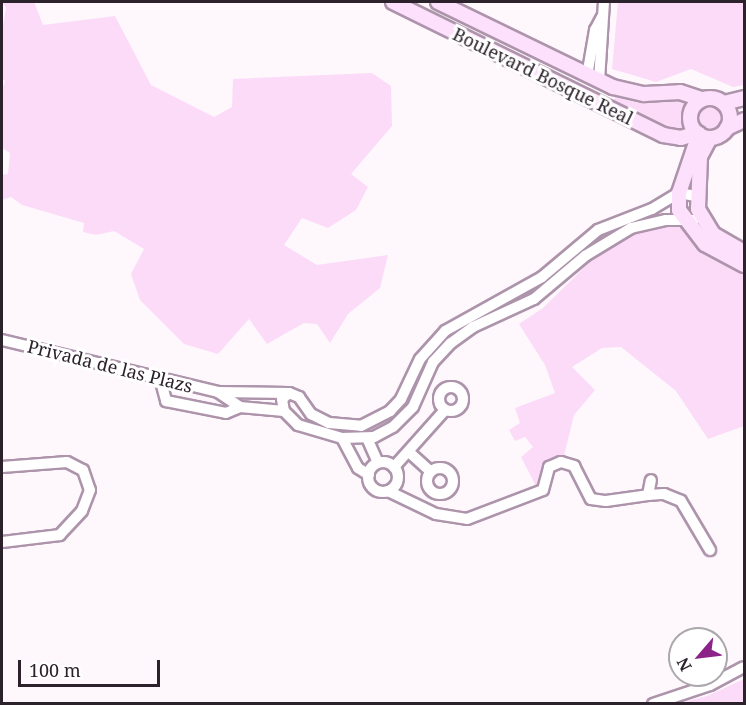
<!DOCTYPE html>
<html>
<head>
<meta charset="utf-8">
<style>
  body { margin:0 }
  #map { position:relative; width:746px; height:705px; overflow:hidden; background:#fef8fd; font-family:"Noto Serif",serif }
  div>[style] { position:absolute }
  .green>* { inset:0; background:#fbdbf8 }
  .round { border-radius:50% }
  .roads { filter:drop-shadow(2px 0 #ad94ab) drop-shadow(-2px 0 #ad94ab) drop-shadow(0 2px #ad94ab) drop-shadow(0 -2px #ad94ab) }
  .street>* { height:10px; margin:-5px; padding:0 5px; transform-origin:5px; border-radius:5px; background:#fff }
  .street>.ring { margin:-5px; padding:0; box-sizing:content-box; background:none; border:10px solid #fff; border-radius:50% }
  .secondary>* { height:14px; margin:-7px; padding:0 7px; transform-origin:7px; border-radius:7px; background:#fde0fb }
  .secondary>.ring { margin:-7px; padding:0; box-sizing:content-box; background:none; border:14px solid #fde0fb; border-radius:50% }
  span { translate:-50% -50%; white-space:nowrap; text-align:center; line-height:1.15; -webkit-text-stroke:6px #fff; paint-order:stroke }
  .street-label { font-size:18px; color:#2c222b }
  .frame { position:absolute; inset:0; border:3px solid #2c222b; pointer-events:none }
  .north { position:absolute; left:668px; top:627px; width:60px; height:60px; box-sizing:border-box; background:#fff; border:2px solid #aba7aa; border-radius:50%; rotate:242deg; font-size:16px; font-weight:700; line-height:24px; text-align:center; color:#2c222b }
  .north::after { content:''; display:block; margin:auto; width:21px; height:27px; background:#8b2389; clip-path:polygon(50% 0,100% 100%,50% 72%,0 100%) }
  .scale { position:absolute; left:18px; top:660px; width:142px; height:27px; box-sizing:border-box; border:3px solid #2c222b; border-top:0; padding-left:8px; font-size:18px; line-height:21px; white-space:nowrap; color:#2c222b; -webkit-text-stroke:4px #fff; paint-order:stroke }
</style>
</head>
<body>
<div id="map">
  <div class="green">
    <div style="clip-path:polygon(2px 2px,34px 2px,43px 25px,115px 16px,151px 85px,214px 117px,232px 107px,233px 79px,372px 73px,391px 86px,392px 126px,351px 174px,368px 187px,356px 210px,328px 228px,302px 218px,284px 245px,317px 265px,388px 255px,380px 288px,348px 314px,330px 343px,317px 324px,304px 323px,267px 344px,249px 319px,218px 354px,184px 344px,140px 300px,131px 274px,144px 249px,114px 231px,96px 235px,83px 232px,84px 223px,22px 205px,11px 197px,2px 200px,2px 175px,8px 174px,10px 153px,2px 148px,2px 90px,5px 81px,2px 79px,2px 30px,6px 8px)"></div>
    <div style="clip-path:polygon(618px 2px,744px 2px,744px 85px,733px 87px,691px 69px,656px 82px,612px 69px)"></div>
    <div style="clip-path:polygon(615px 97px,639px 103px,695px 100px,687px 109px,684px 133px,613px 103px)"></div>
    <div class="round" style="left:693px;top:104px;width:30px;height:30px"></div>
    <div style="clip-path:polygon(683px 226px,711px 257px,744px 269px,744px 426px,708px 439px,676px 391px,621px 347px,602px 348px,572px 367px,595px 390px,574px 415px,564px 456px,545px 463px,537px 488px,521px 457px,533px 447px,525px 437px,515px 441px,509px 430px,520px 423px,515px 408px,555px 393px,545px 365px,519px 324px,543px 308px,608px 244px,645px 227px)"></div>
    <div style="clip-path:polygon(744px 679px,744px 703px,680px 703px,707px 696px)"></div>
  </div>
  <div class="roads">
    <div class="street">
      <div style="left:587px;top:76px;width:47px;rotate:-80.1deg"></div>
      <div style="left:595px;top:30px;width:15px;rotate:-62deg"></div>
      <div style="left:599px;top:81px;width:79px;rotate:-86.4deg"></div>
      <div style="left:2px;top:340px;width:222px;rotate:13.5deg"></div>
      <div style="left:218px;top:392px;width:71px;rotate:0.8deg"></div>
      <div style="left:289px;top:393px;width:11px;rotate:22deg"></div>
      <div style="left:299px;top:397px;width:21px;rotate:55deg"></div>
      <div style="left:311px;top:414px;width:20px;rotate:27deg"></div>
      <div style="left:329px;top:423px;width:32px;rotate:5deg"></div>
      <div style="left:361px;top:426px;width:33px;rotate:-27deg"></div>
      <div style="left:390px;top:411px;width:16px;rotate:-47deg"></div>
      <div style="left:401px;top:399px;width:44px;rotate:-64.6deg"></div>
      <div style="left:420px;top:359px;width:38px;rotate:-48deg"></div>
      <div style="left:445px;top:331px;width:111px;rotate:-29.1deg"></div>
      <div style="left:542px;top:277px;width:73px;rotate:-40deg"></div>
      <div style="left:598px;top:230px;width:58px;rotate:-21.3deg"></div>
      <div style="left:652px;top:209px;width:31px;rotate:-31deg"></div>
      <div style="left:679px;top:193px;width:17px;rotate:10deg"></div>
      <div style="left:160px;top:378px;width:24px;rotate:75deg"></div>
      <div style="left:166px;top:401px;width:61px;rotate:11.3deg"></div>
      <div style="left:226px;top:413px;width:15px;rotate:-23deg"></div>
      <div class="ring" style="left:439px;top:387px;width:14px;height:14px"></div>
      <div style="left:218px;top:392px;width:27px;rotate:34deg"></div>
      <div style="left:240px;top:407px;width:44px;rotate:5.2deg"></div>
      <div style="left:289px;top:393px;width:9px;rotate:139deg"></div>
      <div style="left:282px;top:399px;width:12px;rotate:81deg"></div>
      <div style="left:284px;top:411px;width:20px;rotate:45deg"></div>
      <div style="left:298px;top:425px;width:46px;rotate:16.5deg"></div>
      <div style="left:342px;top:438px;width:32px;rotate:-2deg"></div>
      <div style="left:374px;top:437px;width:21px;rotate:-28deg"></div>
      <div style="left:393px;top:427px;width:28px;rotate:-45deg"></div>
      <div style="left:413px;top:407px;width:49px;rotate:-66deg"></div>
      <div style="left:433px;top:362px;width:26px;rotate:-47deg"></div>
      <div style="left:451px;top:343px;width:27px;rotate:-36deg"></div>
      <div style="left:473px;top:327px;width:67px;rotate:-24.7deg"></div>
      <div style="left:534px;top:299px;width:67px;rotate:-40.1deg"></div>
      <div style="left:585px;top:256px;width:54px;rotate:-31.3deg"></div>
      <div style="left:631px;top:228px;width:36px;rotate:-13deg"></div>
      <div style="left:666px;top:220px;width:28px"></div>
      <div style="left:342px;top:438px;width:34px;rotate:62deg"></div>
      <div style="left:358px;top:468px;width:13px;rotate:32deg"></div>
      <div style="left:367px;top:438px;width:27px;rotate:66deg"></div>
      <div style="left:410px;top:453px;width:28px;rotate:42deg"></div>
      <div class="ring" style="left:368px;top:462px;width:20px;height:20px"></div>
      <div style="left:2px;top:467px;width:65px;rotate:-4.4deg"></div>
      <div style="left:67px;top:462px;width:18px;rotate:27deg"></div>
      <div style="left:83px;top:470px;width:21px;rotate:71deg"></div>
      <div style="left:90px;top:490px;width:22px;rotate:111deg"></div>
      <div style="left:82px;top:511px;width:33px;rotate:133deg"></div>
      <div style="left:60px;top:535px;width:58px;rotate:173.1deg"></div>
      <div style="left:394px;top:467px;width:76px;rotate:-48.2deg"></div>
      <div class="ring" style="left:427px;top:468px;width:16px;height:16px"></div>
      <div style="left:388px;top:491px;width:53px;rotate:25.6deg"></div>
      <div style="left:436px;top:514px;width:31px;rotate:9deg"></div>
      <div style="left:467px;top:519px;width:81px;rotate:-20.9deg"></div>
      <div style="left:543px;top:490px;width:24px;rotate:-75deg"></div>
      <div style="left:549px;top:467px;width:13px;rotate:-23deg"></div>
      <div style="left:561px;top:462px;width:14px;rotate:17deg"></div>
      <div style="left:574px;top:466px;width:37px;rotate:63deg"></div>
      <div style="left:591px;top:499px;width:15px;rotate:8deg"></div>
      <div style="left:606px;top:501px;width:42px;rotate:-8.1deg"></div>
      <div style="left:648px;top:495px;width:15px;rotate:-79deg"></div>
      <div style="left:648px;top:495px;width:16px;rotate:-4deg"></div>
      <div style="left:664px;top:494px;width:18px;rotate:22deg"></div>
      <div style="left:681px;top:501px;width:57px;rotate:59.4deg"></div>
      <div style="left:653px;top:704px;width:60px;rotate:-18.4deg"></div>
      <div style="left:710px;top:685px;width:38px;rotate:-28deg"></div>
    </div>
    <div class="secondary">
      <div style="left:393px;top:2px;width:301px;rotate:26.2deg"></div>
      <div style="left:663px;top:135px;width:18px;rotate:9deg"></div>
      <div style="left:681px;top:138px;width:17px;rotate:-17deg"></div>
      <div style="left:438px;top:2px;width:195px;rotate:25.9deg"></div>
      <div style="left:613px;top:87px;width:32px;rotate:13deg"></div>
      <div style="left:644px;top:94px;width:36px;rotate:-3deg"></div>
      <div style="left:680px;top:92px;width:23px;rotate:18deg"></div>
      <div class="ring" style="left:690px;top:98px;width:26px;height:26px"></div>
      <div style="left:724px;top:103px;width:21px;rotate:-14deg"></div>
      <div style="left:727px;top:128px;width:19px;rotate:-25deg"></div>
      <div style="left:699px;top:134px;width:62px;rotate:108.7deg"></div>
      <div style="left:679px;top:193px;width:17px;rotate:90deg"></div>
      <div style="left:679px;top:210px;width:43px;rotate:52.6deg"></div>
      <div style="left:705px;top:244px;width:44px;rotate:28.3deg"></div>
      <div style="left:710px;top:138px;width:21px;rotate:118deg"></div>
      <div style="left:700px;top:157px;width:52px;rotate:92.2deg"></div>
      <div style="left:698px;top:209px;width:29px;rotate:59deg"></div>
      <div style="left:713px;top:234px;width:36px;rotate:30deg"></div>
    </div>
  </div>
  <div class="street-label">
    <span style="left:543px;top:76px;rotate:26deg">Boulevard Bosque Real</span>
    <span style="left:110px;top:366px;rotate:14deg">Privada de las Plazs</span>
  </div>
  <div class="frame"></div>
  <div class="north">N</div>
  <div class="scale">100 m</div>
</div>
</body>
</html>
